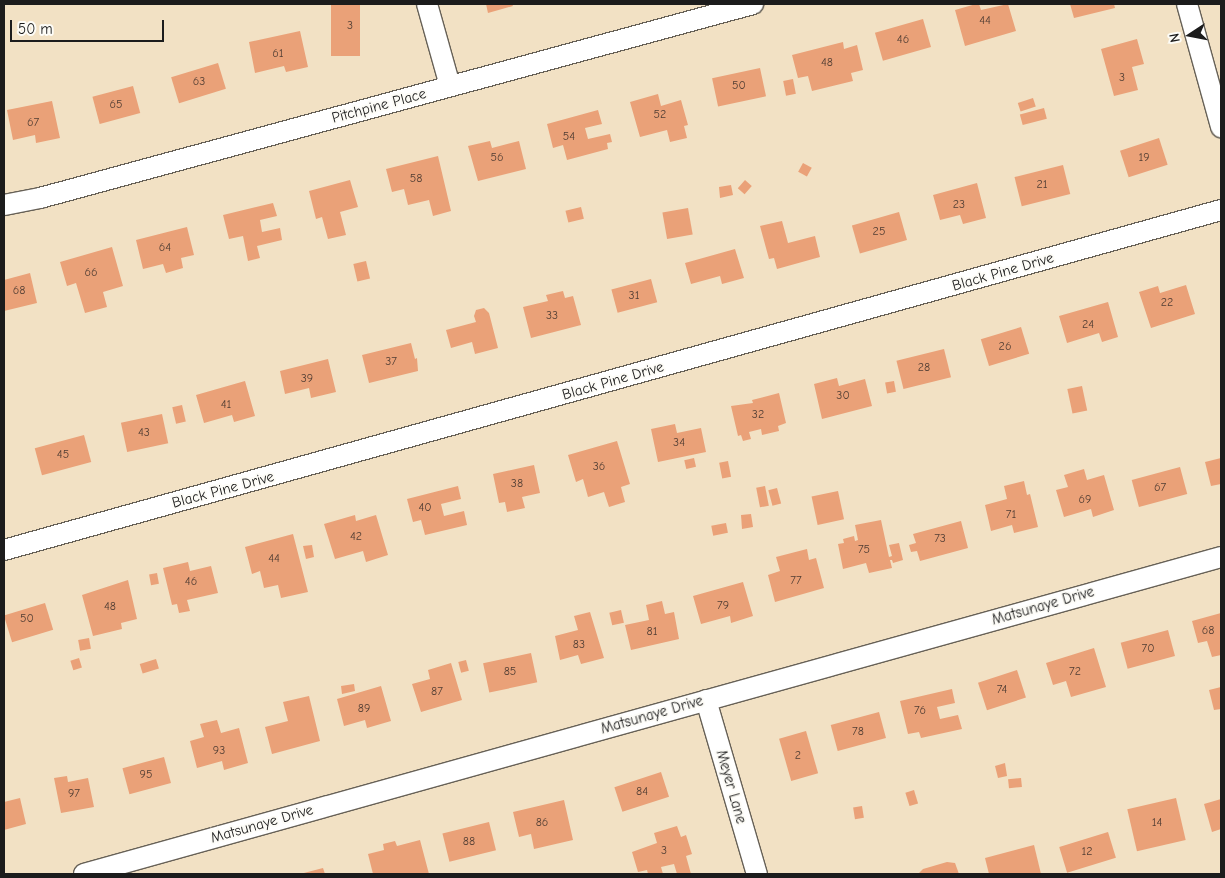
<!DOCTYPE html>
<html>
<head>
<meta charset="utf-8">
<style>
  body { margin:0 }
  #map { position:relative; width:1225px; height:878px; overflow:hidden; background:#f2e1c4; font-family:"Comic Neue",sans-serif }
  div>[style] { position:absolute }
  .building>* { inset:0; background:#eaa178; transform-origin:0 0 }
  .roads { filter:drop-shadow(1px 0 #676157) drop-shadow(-1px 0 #676157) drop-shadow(0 1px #676157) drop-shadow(0 -1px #676157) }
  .minor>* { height:20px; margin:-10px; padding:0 10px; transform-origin:10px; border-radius:10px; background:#fff }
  span { translate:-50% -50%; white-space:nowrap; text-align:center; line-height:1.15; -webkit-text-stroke:4px #fdfcf7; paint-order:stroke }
  .number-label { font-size:12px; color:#503d33 }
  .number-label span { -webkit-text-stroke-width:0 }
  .street-label { font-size:15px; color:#1c1c1c }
  .frame { position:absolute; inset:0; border:5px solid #1c1c1c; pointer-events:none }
  .north { position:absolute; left:1165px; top:10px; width:50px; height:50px; -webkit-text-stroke:4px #fdfcf7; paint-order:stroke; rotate:259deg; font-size:14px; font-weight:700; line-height:20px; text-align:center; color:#1c1c1c }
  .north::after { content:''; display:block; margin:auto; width:18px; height:22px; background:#1c1c1c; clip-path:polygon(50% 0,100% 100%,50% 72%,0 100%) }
  .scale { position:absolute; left:10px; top:20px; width:154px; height:22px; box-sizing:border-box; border:2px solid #1c1c1c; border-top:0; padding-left:6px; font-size:15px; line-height:18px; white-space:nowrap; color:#1c1c1c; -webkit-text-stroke:4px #fdfcf7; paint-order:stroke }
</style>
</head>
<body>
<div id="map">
  <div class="building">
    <div style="left:331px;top:4px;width:29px;height:52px"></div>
    <div style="clip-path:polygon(486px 4px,512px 4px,513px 6px,488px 13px)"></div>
    <div style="clip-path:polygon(976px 4px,979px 4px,981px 10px,1008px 4px,1016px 31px,965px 46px,955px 10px)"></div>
    <div style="clip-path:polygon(1070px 4px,1114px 4px,1115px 8px,1074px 18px)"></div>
    <div style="left:923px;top:19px;width:29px;height:50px;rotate:74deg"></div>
    <div style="clip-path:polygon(300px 31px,308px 67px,286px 72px,284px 66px,255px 73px,249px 42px)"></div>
    <div style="clip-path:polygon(1137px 39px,1144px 64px,1132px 67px,1138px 90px,1114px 96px,1101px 49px)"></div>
    <div style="clip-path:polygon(843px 42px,844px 49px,857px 45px,863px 70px,851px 73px,853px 81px,812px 91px,808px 76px,798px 78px,792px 55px)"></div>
    <div style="left:218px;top:63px;width:27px;height:49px;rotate:73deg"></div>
    <div style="left:760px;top:68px;width:29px;height:49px;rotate:78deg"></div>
    <div style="left:793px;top:79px;width:15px;height:10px;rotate:79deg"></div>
    <div style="left:133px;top:86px;width:28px;height:42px;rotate:75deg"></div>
    <div style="clip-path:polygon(658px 94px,661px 106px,681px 100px,688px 125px,684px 126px,687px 138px,670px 142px,667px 130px,640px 137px,630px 102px)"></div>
    <div style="left:1033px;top:98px;width:9px;height:16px;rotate:72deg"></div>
    <div style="clip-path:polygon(52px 101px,60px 138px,36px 143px,35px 135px,13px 140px,7px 110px)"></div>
    <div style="left:1044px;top:108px;width:11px;height:25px;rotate:75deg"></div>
    <div style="clip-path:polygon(598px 110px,602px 124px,585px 128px,588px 139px,610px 134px,612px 142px,607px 143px,608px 149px,567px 160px,563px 145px,553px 148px,547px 124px)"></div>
    <div style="left:1159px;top:138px;width:28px;height:41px;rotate:72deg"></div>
    <div style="clip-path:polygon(490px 141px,492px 148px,519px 141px,526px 169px,478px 181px,468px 146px)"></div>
    <div style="clip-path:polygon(438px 156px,451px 211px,433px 216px,429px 200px,408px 205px,404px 189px,392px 192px,386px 169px)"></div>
    <div style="left:803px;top:163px;width:10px;height:10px;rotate:29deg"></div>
    <div style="left:1063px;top:165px;width:30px;height:50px;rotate:76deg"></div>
    <div style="clip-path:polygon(350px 180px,358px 207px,340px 212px,346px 235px,328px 239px,322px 217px,316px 219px,309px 191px)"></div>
    <div style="left:745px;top:180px;width:9px;height:11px;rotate:41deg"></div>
    <div style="clip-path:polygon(977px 183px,986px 218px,963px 224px,960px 215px,940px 220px,933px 195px)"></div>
    <div style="clip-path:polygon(731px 185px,733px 195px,720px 198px,719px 187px)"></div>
    <div style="clip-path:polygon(273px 203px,277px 216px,260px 220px,262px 232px,280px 228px,282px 240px,257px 246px,260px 258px,248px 261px,243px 236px,229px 239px,223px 215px)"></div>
    <div style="left:581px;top:207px;width:12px;height:16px;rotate:76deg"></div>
    <div style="left:688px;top:208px;width:27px;height:26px;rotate:80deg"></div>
    <div style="left:899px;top:212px;width:29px;height:49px;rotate:74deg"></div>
    <div style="clip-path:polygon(782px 221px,788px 243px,815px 236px,820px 257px,777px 269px,774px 258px,769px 259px,760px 226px)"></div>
    <div style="clip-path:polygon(187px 227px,194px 255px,181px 258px,183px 268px,166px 273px,163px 264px,143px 269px,136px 240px)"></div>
    <div style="clip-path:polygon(112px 247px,123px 286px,103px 292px,107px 307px,85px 313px,76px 283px,67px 286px,60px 262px)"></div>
    <div style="clip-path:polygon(735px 249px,744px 278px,722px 284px,720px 276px,691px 284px,685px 263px)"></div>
    <div style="left:366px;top:261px;width:18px;height:13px;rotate:77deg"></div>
    <div style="clip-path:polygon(30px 273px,37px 303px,4px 311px,4px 280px)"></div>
    <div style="left:651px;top:279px;width:24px;height:41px;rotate:75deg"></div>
    <div style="clip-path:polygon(1186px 285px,1195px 314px,1151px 328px,1139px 292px,1158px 286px,1160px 293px)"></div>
    <div style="clip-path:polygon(563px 291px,565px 298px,573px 296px,581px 325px,531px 338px,523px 307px,548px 301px,546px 295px)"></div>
    <div style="clip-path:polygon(1108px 302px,1118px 337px,1102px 342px,1099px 333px,1067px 343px,1059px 316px)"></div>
    <div style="clip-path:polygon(484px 308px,489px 313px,498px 348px,475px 354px,472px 342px,451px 348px,446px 330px,476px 322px,474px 316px,476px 310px)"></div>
    <div style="left:1021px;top:327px;width:28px;height:42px;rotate:73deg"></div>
    <div style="clip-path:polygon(411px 343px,415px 359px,417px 358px,418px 371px,369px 383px,362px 355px)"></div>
    <div style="left:944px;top:349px;width:29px;height:49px;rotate:76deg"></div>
    <div style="clip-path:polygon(328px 359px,336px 392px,311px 398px,309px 388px,285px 394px,280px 371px)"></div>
    <div style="clip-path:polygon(837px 378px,839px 386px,865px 379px,872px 406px,822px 419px,814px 384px)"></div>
    <div style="clip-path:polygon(245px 381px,255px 416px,234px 422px,232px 415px,204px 423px,196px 395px)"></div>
    <div style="left:894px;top:381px;width:11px;height:9px;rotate:80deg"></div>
    <div style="left:1082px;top:386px;width:25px;height:15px;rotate:78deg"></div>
    <div style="clip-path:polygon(779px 393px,786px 423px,778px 426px,779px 431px,762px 435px,761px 429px,749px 432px,751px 439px,743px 441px,741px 435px,738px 436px,731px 406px,753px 403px,752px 400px)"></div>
    <div style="left:182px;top:405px;width:17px;height:10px;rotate:77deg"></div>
    <div style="left:162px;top:414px;width:30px;height:42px;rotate:78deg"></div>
    <div style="clip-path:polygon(675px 424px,677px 433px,701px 428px,706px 452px,658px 462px,651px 429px)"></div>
    <div style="left:84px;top:435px;width:28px;height:51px;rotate:75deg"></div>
    <div style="clip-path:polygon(617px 441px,630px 484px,621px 487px,625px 502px,609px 507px,604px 492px,588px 497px,583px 479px,576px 482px,568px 455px)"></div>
    <div style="left:694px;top:458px;width:9px;height:10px;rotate:77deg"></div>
    <div style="clip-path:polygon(1221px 458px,1221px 484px,1211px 486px,1205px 462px)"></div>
    <div style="left:728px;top:461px;width:16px;height:9px;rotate:79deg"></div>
    <div style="clip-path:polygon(534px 465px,540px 493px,522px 497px,525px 508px,507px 512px,505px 502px,499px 503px,493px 474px)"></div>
    <div style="left:1180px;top:467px;width:28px;height:50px;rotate:75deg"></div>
    <div style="clip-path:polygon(1084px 469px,1087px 480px,1104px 475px,1114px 510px,1093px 517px,1091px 509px,1064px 517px,1056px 490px,1068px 487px,1064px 475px)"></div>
    <div style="clip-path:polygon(1024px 481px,1027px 495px,1030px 494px,1038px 527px,1014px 533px,1012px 525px,991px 531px,985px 505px,1007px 499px,1004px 486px)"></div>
    <div style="clip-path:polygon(458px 486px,461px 499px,441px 504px,444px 516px,464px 511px,467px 525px,425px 535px,421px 520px,413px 522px,407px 499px)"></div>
    <div style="left:765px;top:486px;width:20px;height:9px;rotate:79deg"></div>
    <div style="left:777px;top:488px;width:16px;height:9px;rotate:75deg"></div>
    <div style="left:838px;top:491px;width:29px;height:27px;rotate:78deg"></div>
    <div style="clip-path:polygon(751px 514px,753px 527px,742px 529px,741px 515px)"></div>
    <div style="clip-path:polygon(355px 515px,356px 521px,376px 515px,388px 555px,366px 562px,363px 551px,335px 559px,324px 524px)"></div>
    <div style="clip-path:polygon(881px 520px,889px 557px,892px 556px,889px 545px,899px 543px,903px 560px,893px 563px,892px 560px,890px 560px,892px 568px,869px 573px,866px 563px,843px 569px,838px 544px,844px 543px,843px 539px,854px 536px,855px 541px,858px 540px,855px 525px)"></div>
    <div style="clip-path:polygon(961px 521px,968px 548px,920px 561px,917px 551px,911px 552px,909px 545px,916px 543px,913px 534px)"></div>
    <div style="left:726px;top:523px;width:10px;height:15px;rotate:79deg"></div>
    <div style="clip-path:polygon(293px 534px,308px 592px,281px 598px,278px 585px,264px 588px,260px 571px,252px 574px,245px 547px)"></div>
    <div style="clip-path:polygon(312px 545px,314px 557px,306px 559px,303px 546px)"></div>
    <div style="clip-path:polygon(807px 549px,809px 560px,816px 558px,824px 588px,775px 602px,768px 575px,780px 571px,776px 557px)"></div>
    <div style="clip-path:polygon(188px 562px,190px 571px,211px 566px,218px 593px,187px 600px,190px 611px,179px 613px,177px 604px,172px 605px,163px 568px)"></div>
    <div style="left:157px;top:573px;width:11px;height:8px;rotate:80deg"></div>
    <div style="clip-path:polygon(128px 580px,137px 619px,121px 623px,122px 629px,93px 636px,82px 595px)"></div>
    <div style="clip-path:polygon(743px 582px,753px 616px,731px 623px,730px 616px,701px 624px,693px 596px)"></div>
    <div style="clip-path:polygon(662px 601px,665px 614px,674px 612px,679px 639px,631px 650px,625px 625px,649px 620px,646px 605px)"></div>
    <div style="left:45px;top:603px;width:28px;height:43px;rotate:73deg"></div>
    <div style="left:621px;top:610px;width:13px;height:12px;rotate:77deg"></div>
    <div style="clip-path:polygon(590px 612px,604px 658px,581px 664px,578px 655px,560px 660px,555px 636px,578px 630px,574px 616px)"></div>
    <div style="clip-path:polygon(1221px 613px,1221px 655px,1212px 657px,1207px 641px,1198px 643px,1192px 621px)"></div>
    <div style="left:1168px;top:630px;width:27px;height:49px;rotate:75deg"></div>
    <div style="left:89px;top:638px;width:11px;height:11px;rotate:80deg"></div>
    <div style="clip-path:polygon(1094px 648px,1106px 687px,1071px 697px,1066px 681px,1053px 685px,1046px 663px)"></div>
    <div style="left:531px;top:653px;width:30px;height:49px;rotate:78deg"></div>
    <div style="left:79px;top:658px;width:10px;height:9px;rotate:73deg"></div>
    <div style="left:156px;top:659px;width:10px;height:17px;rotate:73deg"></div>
    <div style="left:466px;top:660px;width:11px;height:8px;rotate:75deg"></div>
    <div style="clip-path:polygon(451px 663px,462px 700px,421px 712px,412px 684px,430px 679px,428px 670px)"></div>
    <div style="left:1017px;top:670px;width:29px;height:41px;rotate:72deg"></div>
    <div style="clip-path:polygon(354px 684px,355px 691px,342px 694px,341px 686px)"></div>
    <div style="clip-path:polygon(381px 686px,391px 721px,367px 728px,365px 720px,344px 726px,337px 699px)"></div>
    <div style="clip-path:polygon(1221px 687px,1221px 709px,1214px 710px,1209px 690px)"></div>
    <div style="clip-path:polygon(952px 689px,955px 703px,937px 707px,940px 719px,958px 715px,962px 729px,921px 738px,919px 732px,908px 734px,900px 701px)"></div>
    <div style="clip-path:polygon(309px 696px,320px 741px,272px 754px,265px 727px,288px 721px,283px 702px)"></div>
    <div style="left:879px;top:712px;width:27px;height:50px;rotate:75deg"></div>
    <div style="clip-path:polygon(217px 720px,221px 733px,239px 728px,248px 763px,224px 770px,222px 761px,197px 768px,190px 741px,204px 737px,200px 724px)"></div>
    <div style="left:806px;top:731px;width:44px;height:28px;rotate:74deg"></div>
    <div style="left:164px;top:757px;width:27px;height:43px;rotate:75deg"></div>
    <div style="clip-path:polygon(1005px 763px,1007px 776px,998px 778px,995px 766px)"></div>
    <div style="left:661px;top:772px;width:26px;height:49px;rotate:72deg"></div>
    <div style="clip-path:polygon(67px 776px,68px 782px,88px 778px,94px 807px,61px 813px,54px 778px)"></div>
    <div style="left:1021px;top:778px;width:9px;height:13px;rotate:84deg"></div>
    <div style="left:914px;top:790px;width:14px;height:9px;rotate:73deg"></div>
    <div style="clip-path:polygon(20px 798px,26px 824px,4px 830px,4px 802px)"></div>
    <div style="left:1176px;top:798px;width:43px;height:50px;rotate:77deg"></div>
    <div style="clip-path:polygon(1221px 799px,1221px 829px,1212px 832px,1204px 804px)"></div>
    <div style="clip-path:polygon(564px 800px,573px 840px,534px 849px,531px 834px,519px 837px,513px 812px)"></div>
    <div style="left:862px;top:806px;width:12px;height:9px;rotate:81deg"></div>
    <div style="left:489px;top:822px;width:29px;height:48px;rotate:76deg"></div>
    <div style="clip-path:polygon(677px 826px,681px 837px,686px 835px,692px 854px,686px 856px,691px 874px,677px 874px,674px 864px,661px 867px,663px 874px,648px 874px,647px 870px,638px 872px,632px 852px,657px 843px,654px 833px)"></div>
    <div style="left:1108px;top:832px;width:27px;height:51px;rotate:73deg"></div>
    <div style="clip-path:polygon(420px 840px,429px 874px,373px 874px,368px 854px,384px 850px,383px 844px,395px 841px,397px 846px)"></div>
    <div style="clip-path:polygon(1034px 845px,1041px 874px,989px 874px,985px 858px)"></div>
    <div style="clip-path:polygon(947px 862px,955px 863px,959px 874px,918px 874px,923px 869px)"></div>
    <div style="clip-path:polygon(323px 868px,325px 874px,300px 874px)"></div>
  </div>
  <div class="roads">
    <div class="minor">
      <div style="left:427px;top:4px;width:85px;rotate:74.3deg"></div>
      <div style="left:1187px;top:4px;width:128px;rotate:74.5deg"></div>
      <div style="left:4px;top:205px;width:37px;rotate:-11deg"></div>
      <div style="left:40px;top:198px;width:739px;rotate:-15.22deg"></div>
      <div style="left:4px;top:550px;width:1264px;rotate:-15.61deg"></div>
      <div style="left:706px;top:700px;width:181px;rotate:73.7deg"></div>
      <div style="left:84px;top:874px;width:1180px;rotate:-15.58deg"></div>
    </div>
  </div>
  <div class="number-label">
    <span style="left:985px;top:21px">44</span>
    <span style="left:350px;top:26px">3</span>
    <span style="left:903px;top:40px">46</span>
    <span style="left:278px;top:54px">61</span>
    <span style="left:827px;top:63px">48</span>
    <span style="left:1122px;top:78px">3</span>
    <span style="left:199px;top:82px">63</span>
    <span style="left:739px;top:86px">50</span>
    <span style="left:116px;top:105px">65</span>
    <span style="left:660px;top:115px">52</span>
    <span style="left:33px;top:123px">67</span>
    <span style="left:569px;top:137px">54</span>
    <span style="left:497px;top:158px">56</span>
    <span style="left:1144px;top:158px">19</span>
    <span style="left:416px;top:179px">58</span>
    <span style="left:1042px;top:185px">21</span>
    <span style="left:959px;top:205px">23</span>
    <span style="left:879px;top:232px">25</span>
    <span style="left:165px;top:248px">64</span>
    <span style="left:91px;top:273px">66</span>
    <span style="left:19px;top:291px">68</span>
    <span style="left:634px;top:296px">31</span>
    <span style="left:1167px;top:303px">22</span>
    <span style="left:552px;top:316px">33</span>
    <span style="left:1088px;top:325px">24</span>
    <span style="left:1005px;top:347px">26</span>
    <span style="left:391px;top:362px">37</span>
    <span style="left:924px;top:368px">28</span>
    <span style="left:307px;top:379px">39</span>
    <span style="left:843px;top:396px">30</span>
    <span style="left:226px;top:405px">41</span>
    <span style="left:758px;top:415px">32</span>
    <span style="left:144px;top:433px">43</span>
    <span style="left:679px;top:443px">34</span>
    <span style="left:63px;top:455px">45</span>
    <span style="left:599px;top:467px">36</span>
    <span style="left:517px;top:484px">38</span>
    <span style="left:1160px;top:488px">67</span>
    <span style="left:1085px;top:500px">69</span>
    <span style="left:425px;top:508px">40</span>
    <span style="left:1011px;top:515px">71</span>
    <span style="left:356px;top:537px">42</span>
    <span style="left:940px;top:539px">73</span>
    <span style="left:864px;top:550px">75</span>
    <span style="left:274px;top:559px">44</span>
    <span style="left:796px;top:581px">77</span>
    <span style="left:191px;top:582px">46</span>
    <span style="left:723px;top:606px">79</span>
    <span style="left:110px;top:607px">48</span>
    <span style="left:27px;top:619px">50</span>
    <span style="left:1208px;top:631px">68</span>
    <span style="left:652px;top:632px">81</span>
    <span style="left:579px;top:645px">83</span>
    <span style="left:1148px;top:649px">70</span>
    <span style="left:510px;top:672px">85</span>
    <span style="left:1075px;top:672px">72</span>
    <span style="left:1002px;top:690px">74</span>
    <span style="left:437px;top:692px">87</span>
    <span style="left:364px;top:709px">89</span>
    <span style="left:920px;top:711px">76</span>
    <span style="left:858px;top:732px">78</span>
    <span style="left:219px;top:751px">93</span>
    <span style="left:798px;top:756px">2</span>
    <span style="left:146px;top:775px">95</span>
    <span style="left:642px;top:792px">84</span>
    <span style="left:74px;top:794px">97</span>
    <span style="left:542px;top:823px">86</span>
    <span style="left:1157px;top:823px">14</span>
    <span style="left:469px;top:842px">88</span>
    <span style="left:664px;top:851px">3</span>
    <span style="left:1087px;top:852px">12</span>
  </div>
  <div class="street-label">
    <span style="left:379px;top:106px;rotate:-15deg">Pitchpine Place</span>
    <span style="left:1003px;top:272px;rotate:-16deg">Black Pine Drive</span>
    <span style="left:613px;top:381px;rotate:-16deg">Black Pine Drive</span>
    <span style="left:223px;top:490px;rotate:-15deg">Black Pine Drive</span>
    <span style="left:1043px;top:606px;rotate:-16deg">Matsunaye Drive</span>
    <span style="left:652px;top:715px;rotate:-16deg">Matsunaye Drive</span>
    <span style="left:731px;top:787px;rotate:74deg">Meyer Lane</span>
    <span style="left:262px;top:824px;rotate:-16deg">Matsunaye Drive</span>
  </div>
  <div class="frame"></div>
  <div class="north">N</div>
  <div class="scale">50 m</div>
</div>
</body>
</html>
